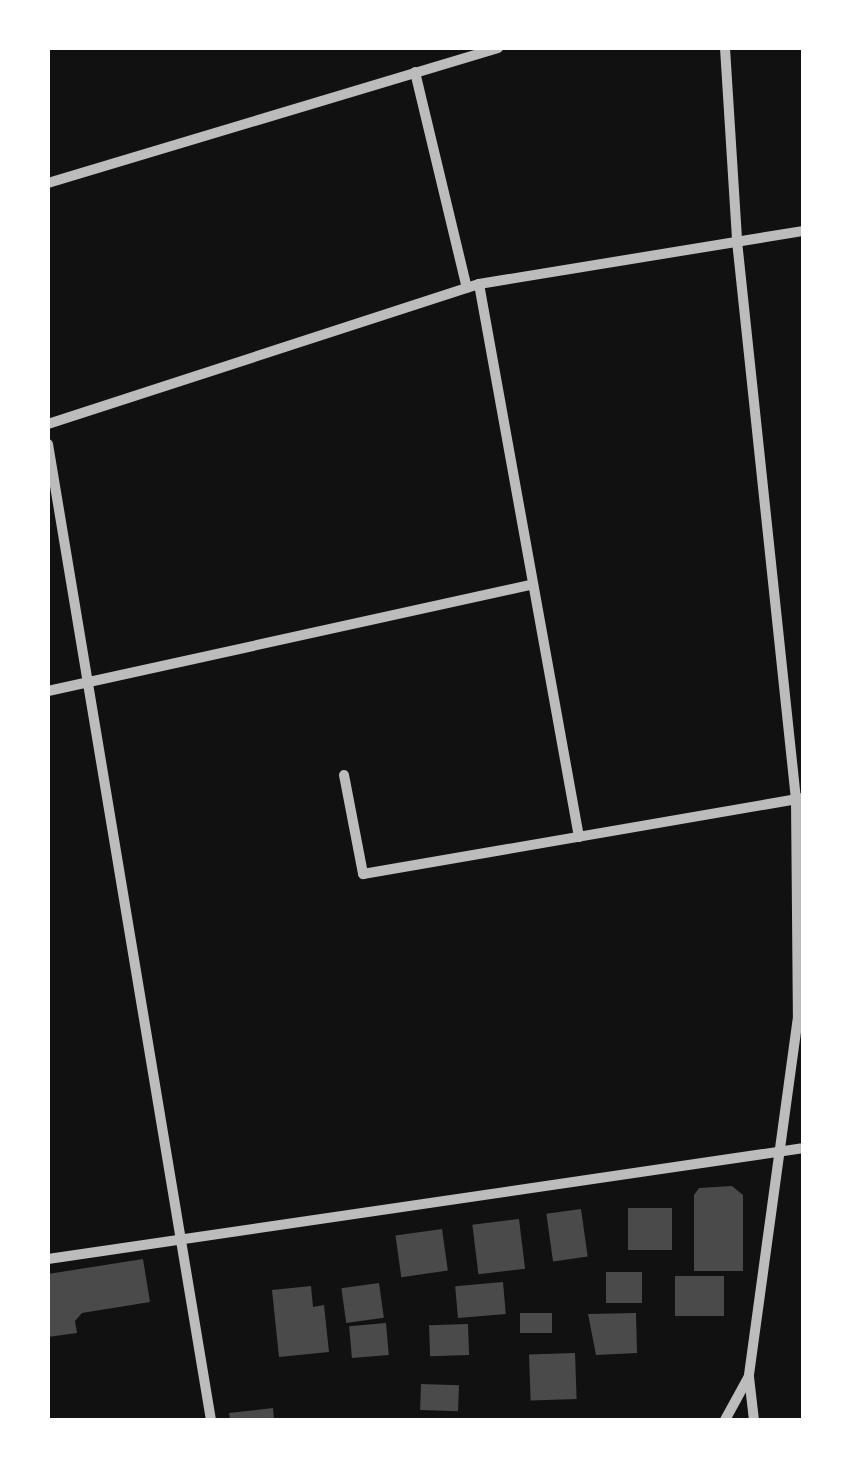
<!DOCTYPE html>
<html>
<head>
<meta charset="utf-8">
<style>
  body { margin:0 }
  #map { position:relative; width:851px; height:1468px; overflow:hidden; background:#111; font-family:"Work Sans",sans-serif }
  div>[style] { position:absolute }
  .building>* { inset:0; background:#4a4a4a; transform-origin:0 0 }
  .minor>* { height:10px; margin:-5px; padding:0 5px; transform-origin:5px; border-radius:5px; background:#bcbcbc }
  span { translate:-50% -50%; white-space:nowrap; text-align:center; line-height:1.15; -webkit-text-stroke:9px #fff; paint-order:stroke }
  .frame { position:absolute; inset:0; border:50px solid #fff; pointer-events:none }
</style>
</head>
<body>
<div id="map">
  <div class="building">
    <div style="clip-path:polygon(732px 1186px,743px 1195px,743px 1271px,694px 1271px,694px 1195px,699px 1188px)"></div>
    <div style="left:628px;top:1208px;width:44px;height:42px"></div>
    <div style="left:581px;top:1209px;width:48px;height:35px;rotate:82deg"></div>
    <div style="left:519px;top:1219px;width:50px;height:47px;rotate:83deg"></div>
    <div style="left:442px;top:1229px;width:42px;height:47px;rotate:82deg"></div>
    <div style="clip-path:polygon(143px 1259px,150px 1302px,82px 1313px,75px 1321px,77px 1333px,48px 1337px,48px 1274px)"></div>
    <div style="left:606px;top:1272px;width:36px;height:31px"></div>
    <div style="left:675px;top:1276px;width:49px;height:40px"></div>
    <div style="left:503px;top:1282px;width:32px;height:48px;rotate:85deg"></div>
    <div style="left:379px;top:1283px;width:35px;height:38px;rotate:82deg"></div>
    <div style="clip-path:polygon(311px 1286px,313px 1307px,324px 1305px,329px 1352px,279px 1357px,272px 1290px)"></div>
    <div style="left:520px;top:1313px;width:32px;height:20px"></div>
    <div style="clip-path:polygon(636px 1313px,637px 1353px,596px 1355px,588px 1314px)"></div>
    <div style="left:386px;top:1323px;width:32px;height:37px;rotate:85deg"></div>
    <div style="left:468px;top:1324px;width:31px;height:39px;rotate:88deg"></div>
    <div style="left:575px;top:1353px;width:46px;height:46px;rotate:88deg"></div>
    <div style="left:421px;top:1384px;width:38px;height:26px;rotate:2deg"></div>
    <div style="clip-path:polygon(273px 1408px,274px 1420px,230px 1420px,229px 1413px)"></div>
  </div>
  <div class="minor">
    <div style="left:725px;top:48px;width:193px;rotate:86.4deg"></div>
    <div style="left:737px;top:241px;width:562px;rotate:83.97deg"></div>
    <div style="left:796px;top:800px;width:217px;rotate:89.5deg"></div>
    <div style="left:798px;top:1017px;width:363px;rotate:97.8deg"></div>
    <div style="left:749px;top:1377px;width:43px;rotate:83.4deg"></div>
    <div style="left:415px;top:72px;width:222px;rotate:76.5deg"></div>
    <div style="left:48px;top:183px;width:470px;rotate:-16.7deg"></div>
    <div style="left:479px;top:284px;width:562px;rotate:79.75deg"></div>
    <div style="left:48px;top:424px;width:453px;rotate:-18deg"></div>
    <div style="left:479px;top:284px;width:329px;rotate:-9.3deg"></div>
    <div style="left:48px;top:444px;width:990px;rotate:80.52deg"></div>
    <div style="left:48px;top:691px;width:494px;rotate:-12.4deg"></div>
    <div style="left:344px;top:775px;width:101px;rotate:79.1deg"></div>
    <div style="left:363px;top:874px;width:448px;rotate:-9.8deg"></div>
    <div style="left:48px;top:1259px;width:764px;rotate:-8.35deg"></div>
    <div style="left:725px;top:1420px;width:48px;rotate:-61.3deg"></div>
  </div>
  <div class="frame"></div>
</div>
</body>
</html>
